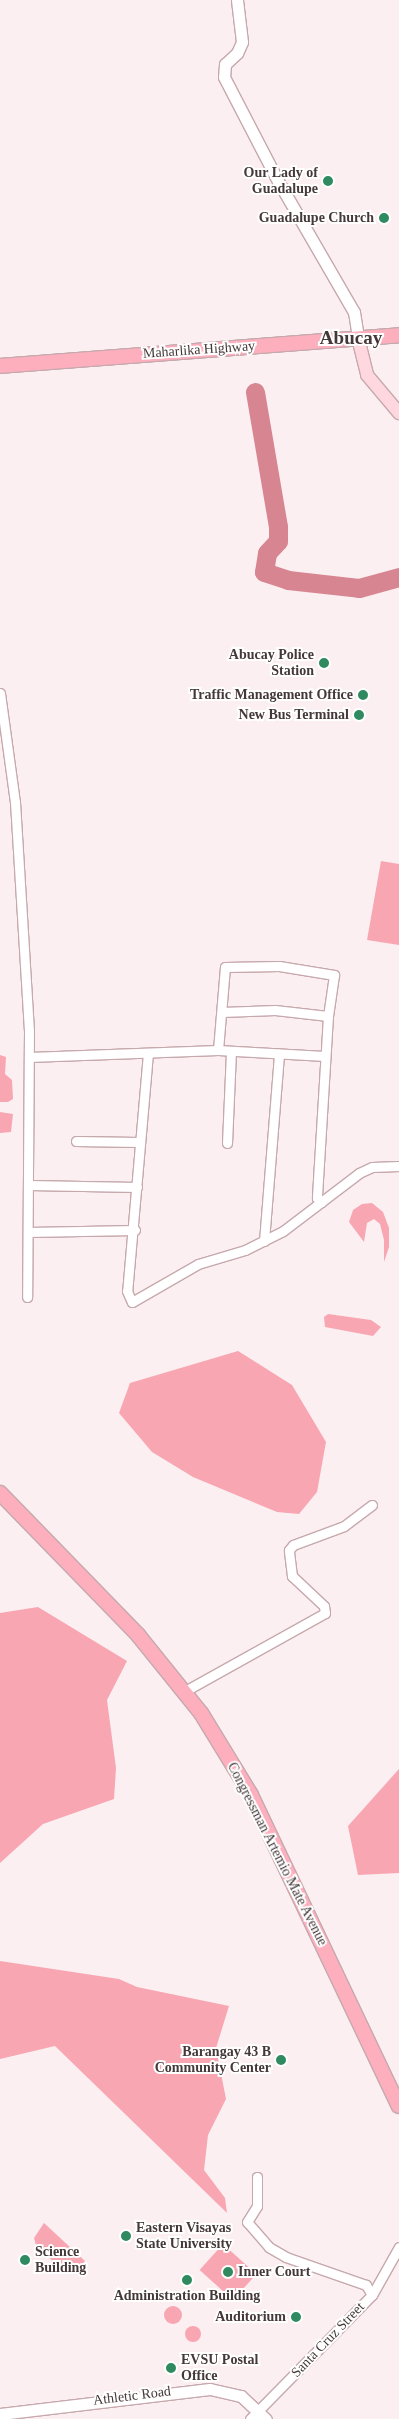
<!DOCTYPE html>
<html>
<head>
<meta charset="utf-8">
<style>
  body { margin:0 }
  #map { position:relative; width:399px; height:2419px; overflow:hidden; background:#fceff1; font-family:Georgia,serif }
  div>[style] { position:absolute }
  .green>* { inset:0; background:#f8a6b2; transform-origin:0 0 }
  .round { border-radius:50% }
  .river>* { height:19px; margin:-9.5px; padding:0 9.5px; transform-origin:9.5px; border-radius:9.5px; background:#d88592 }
  .roads { filter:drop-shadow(1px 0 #c6a9ad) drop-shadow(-1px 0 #c6a9ad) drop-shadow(0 1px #c6a9ad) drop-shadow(0 -1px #c6a9ad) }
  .minor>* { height:9px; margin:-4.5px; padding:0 4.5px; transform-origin:4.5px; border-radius:4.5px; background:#fff }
  .tertiary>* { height:11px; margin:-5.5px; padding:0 5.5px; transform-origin:5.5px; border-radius:5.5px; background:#fff }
  .secondary>* { height:12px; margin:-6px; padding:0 6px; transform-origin:6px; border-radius:6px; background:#fed7df }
  .primary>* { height:14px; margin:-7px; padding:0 7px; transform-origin:7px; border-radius:7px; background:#fdafbe }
  .dots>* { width:14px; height:14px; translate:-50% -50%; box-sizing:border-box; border:2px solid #fff; border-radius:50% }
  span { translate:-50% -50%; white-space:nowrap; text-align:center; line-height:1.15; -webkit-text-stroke:4px #fff; paint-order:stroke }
  .poi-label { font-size:14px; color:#443839; font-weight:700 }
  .right { translate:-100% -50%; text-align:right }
  .left { translate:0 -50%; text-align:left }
  .street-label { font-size:14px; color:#443839 }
  .district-label { font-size:19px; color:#443839; font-weight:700 }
</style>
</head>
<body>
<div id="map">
  <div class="green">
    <div style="clip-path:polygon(381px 861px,399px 864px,399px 945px,367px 940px)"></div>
    <div style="clip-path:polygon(0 1055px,6px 1057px,5px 1074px,12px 1080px,13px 1099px,8px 1102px,0 1102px)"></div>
    <div style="clip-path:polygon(0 1108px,0 1112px,13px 1114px,11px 1132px,0 1133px)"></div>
    <div style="clip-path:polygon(372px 1203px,383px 1212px,389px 1228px,389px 1247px,384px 1262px,384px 1240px,380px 1224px,374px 1219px,367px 1223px,364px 1242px,349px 1222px,353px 1210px,362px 1204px)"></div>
    <div style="clip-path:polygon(328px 1314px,371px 1320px,381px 1327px,373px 1336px,325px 1327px,324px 1317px)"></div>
    <div style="clip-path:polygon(238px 1351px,292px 1385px,326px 1442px,317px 1492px,299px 1514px,277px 1512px,193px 1477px,152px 1452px,119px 1413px,130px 1383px)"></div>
    <div style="clip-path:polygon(38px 1607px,127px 1661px,107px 1700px,116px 1768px,114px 1799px,43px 1824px,0 1863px,0 1613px)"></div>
    <div style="clip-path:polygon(399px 1769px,399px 1873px,358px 1875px,348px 1826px)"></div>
    <div style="clip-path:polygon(0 1961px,119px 1979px,137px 1987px,229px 2006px,216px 2048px,226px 2099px,208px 2135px,204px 2170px,225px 2198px,227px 2213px,55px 2046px,0 2059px)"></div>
    <div style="clip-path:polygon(44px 2223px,85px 2261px,76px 2272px,68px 2274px,63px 2271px,36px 2245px,34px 2238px)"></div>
    <div style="left:223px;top:2244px;width:45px;height:35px;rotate:42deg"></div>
    <div class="round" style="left:164px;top:2306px;width:18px;height:18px"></div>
    <div class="round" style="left:185px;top:2326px;width:16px;height:16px"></div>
  </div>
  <div class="river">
    <div style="left:255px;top:392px;width:137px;rotate:80.3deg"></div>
    <div style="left:278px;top:527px;width:14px;rotate:90deg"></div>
    <div style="left:278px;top:541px;width:16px;rotate:133deg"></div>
    <div style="left:267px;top:553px;width:19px;rotate:99deg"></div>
    <div style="left:264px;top:572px;width:25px;rotate:18deg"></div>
    <div style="left:288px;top:580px;width:71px;rotate:6.4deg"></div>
    <div style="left:359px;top:588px;width:41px;rotate:-15.4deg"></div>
  </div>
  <div class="roads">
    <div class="minor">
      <div style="left:0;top:693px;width:110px;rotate:82.2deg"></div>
      <div style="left:15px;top:802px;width:229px;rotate:86.5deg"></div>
      <div style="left:29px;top:1031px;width:266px;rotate:90.4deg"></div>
      <div style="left:222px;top:1012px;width:53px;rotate:-2.2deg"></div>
      <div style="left:275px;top:1010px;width:53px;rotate:6.5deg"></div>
      <div style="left:218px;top:1050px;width:83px;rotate:-85.2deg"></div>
      <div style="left:225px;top:967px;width:54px;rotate:-1.1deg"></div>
      <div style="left:279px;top:966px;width:56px;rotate:9.3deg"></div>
      <div style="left:334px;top:975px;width:41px;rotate:98.3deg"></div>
      <div style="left:328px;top:1016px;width:182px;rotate:93.5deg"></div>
      <div style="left:317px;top:1198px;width:6px;rotate:45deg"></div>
      <div style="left:148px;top:1053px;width:239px;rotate:95deg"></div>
      <div style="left:127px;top:1291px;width:12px;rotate:66deg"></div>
      <div style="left:132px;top:1302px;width:76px;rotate:-29.9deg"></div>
      <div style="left:198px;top:1264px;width:49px;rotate:-16.6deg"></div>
      <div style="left:245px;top:1250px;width:42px;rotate:-26.6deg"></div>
      <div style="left:283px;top:1231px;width:96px;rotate:-37.3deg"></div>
      <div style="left:359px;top:1173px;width:14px;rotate:-25deg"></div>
      <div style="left:372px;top:1167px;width:27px;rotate:-2deg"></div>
      <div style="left:29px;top:1057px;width:189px;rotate:-2.1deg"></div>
      <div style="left:218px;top:1050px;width:107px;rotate:3.2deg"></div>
      <div style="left:76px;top:1141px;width:62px;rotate:0.9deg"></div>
      <div style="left:227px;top:1143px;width:92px;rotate:-87.5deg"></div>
      <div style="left:29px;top:1185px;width:108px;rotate:1.1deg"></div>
      <div style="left:28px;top:1232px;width:107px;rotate:-1.1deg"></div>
      <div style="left:264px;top:1241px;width:188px;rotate:-85.4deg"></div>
      <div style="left:185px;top:1691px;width:160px;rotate:-29.1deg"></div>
      <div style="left:325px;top:1613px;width:7px;rotate:-98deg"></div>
      <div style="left:324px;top:1606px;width:44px;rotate:-136.8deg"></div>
      <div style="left:292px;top:1576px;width:26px;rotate:-97deg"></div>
      <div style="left:289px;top:1550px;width:6px;rotate:-51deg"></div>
      <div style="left:293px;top:1545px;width:54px;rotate:-20.4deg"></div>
      <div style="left:344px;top:1526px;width:35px;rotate:-37deg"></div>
      <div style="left:372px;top:2295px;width:55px;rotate:-60.6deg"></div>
      <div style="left:250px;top:2419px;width:174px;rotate:-45.5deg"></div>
      <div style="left:372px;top:2295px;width:12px;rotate:-121deg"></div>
      <div style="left:366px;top:2285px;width:85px;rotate:-160.7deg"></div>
      <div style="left:286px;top:2257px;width:20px;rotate:-150deg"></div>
      <div style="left:269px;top:2247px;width:33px;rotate:-131deg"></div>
      <div style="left:247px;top:2222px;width:19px;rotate:-58deg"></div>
      <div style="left:257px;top:2206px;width:29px;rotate:-90deg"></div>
    </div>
    <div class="tertiary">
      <div style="left:237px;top:0;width:42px;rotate:83.2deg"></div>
      <div style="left:242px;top:42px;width:12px;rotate:114deg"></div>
      <div style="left:237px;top:53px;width:16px;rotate:137deg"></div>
      <div style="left:225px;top:64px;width:13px;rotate:94deg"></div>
      <div style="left:224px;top:77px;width:117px;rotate:62.6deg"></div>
      <div style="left:278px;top:181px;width:151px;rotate:59.9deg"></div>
      <div style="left:354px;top:312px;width:26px;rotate:81deg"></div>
      <div style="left:0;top:2414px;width:211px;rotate:-6.8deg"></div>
      <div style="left:210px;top:2389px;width:32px;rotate:13deg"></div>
      <div style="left:241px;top:2396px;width:34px;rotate:43deg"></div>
    </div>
    <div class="secondary">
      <div style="left:358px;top:338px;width:38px;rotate:76deg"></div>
      <div style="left:367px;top:375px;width:50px;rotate:49.9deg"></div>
    </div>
    <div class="primary">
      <div style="left:0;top:366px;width:400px;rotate:-4.4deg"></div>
      <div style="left:0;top:1493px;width:198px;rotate:45.8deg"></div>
      <div style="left:138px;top:1635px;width:100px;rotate:51.1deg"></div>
      <div style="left:201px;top:1713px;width:96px;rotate:58.6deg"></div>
      <div style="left:251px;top:1795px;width:344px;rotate:64.6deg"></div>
    </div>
  </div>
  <div class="dots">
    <div style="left:328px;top:181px;background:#308a60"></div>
    <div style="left:384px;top:218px;background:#308a60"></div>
    <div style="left:324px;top:663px;background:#308a60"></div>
    <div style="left:363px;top:695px;background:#308a60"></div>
    <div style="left:359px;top:715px;background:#308a60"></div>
    <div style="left:281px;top:2060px;background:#308a60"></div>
    <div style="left:126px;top:2236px;background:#308a60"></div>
    <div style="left:25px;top:2260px;background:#308a60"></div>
    <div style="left:228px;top:2272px;background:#308a60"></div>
    <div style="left:187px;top:2280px;background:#308a60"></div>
    <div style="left:296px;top:2317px;background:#308a60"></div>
    <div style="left:171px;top:2368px;background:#308a60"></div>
  </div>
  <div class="poi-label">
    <span class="right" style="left:318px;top:181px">Our Lady of<br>Guadalupe</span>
    <span class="right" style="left:374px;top:218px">Guadalupe Church</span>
    <span class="right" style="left:314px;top:663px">Abucay Police<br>Station</span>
    <span class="right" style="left:353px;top:695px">Traffic Management Office</span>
    <span class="right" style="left:349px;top:715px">New Bus Terminal</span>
    <span class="right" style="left:271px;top:2060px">Barangay 43 B<br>Community Center</span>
    <span class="left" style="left:136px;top:2236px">Eastern Visayas<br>State University</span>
    <span class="left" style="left:35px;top:2260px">Science<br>Building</span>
    <span class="left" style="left:238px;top:2272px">Inner Court</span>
    <span style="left:187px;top:2296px">Administration Building</span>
    <span class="right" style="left:286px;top:2317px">Auditorium</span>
    <span class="left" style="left:181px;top:2368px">EVSU Postal<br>Office</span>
  </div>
  <div class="street-label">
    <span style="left:199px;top:350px;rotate:-4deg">Maharlika Highway</span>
    <span style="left:277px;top:1854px;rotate:63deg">Congressman Artemio Mate Avenue</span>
    <span style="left:328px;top:2340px;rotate:-46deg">Santa Cruz Street</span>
    <span style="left:132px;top:2396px;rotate:-7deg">Athletic Road</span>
  </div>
  <div class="district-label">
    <span style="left:351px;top:338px">Abucay</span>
  </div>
</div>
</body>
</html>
